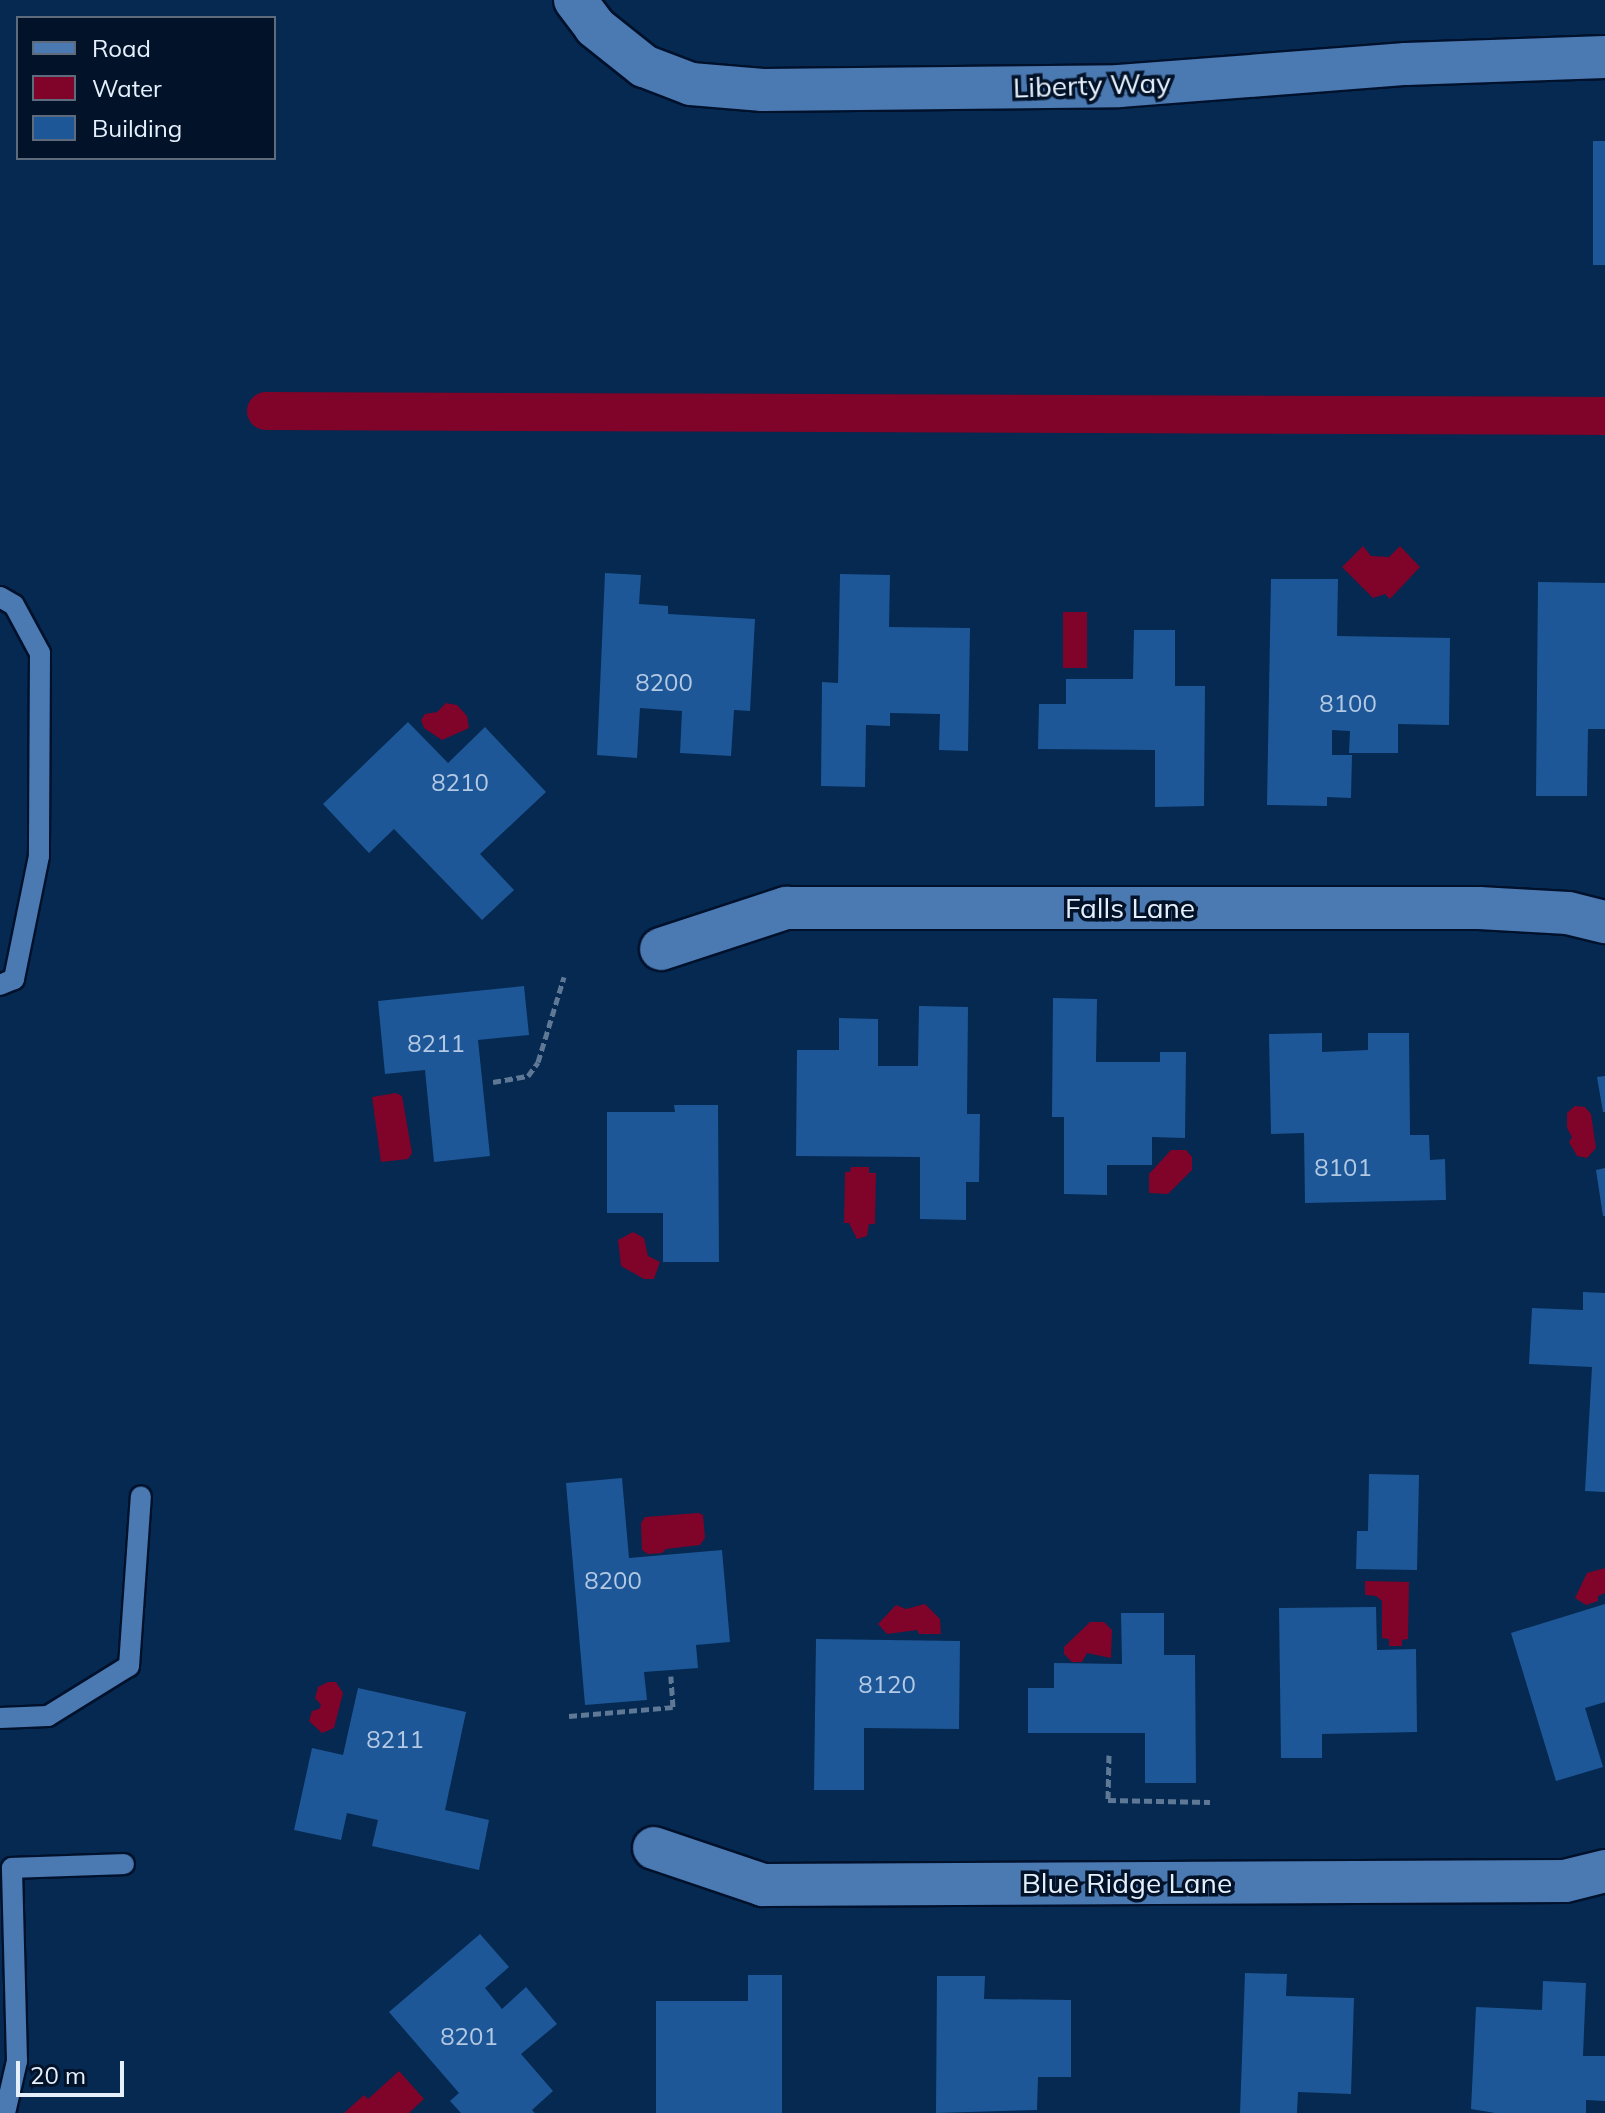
<!DOCTYPE html>
<html>
<head>
<meta charset="utf-8">
<style>
  body { margin:0 }
  #map { position:relative; width:1605px; height:2113px; overflow:hidden; background:#052950; font-family:Mulish,sans-serif }
  div>[style] { position:absolute }
  .water>* { inset:0; background:#800329; transform-origin:0 0 }
  .canal>* { height:38px; margin:-19px; padding:0 19px; transform-origin:19px; border-radius:19px; background:#800329 }
  .building>* { inset:0; background:#1e5797; transform-origin:0 0 }
  .path>* { height:5px; margin-top:-2.5px; transform-origin:0; background:repeating-linear-gradient(90deg,#5e7895 0 8px,transparent 0 12px) }
  .roads { filter:drop-shadow(2px 0 #00112c) drop-shadow(-2px 0 #00112c) drop-shadow(0 2px #00112c) drop-shadow(0 -2px #00112c) }
  .lane>* { height:20px; margin:-10px; padding:0 10px; transform-origin:10px; border-radius:10px; background:#4b79b2 }
  .street>* { height:42px; margin:-21px; padding:0 21px; transform-origin:21px; border-radius:21px; background:#4b79b2 }
  span { translate:-50% -50%; white-space:nowrap; text-align:center; line-height:1.15; -webkit-text-stroke:7px #021228; paint-order:stroke }
  .number-label { font-size:24px; color:#b4cae4 }
  .number-label span { -webkit-text-stroke-width:0 }
  .street-label { font-size:28px; color:#e6f0fd }
  .legend { position:absolute; left:16px; top:16px; width:260px; height:144px; box-sizing:border-box; background:#021228; border:2px solid #5d6b7d; margin:0; padding:10px 14px; list-style:none; font-size:24px; color:#e6f0fd }
  .legend li { display:flex; align-items:center; gap:16px; height:40px }
  .legend b { width:40px; border:2px solid #5d6b7d }
  .scale { position:absolute; left:16px; top:2061px; width:108px; height:36px; box-sizing:border-box; border:4px solid #e6f0fd; border-top:0; padding-left:10px; font-size:24px; line-height:28px; white-space:nowrap; color:#e6f0fd; -webkit-text-stroke:6px #021228; paint-order:stroke }
</style>
</head>
<body>
<div id="map">
  <div class="water">
    <div style="clip-path:polygon(1363px 546px,1371px 556px,1389px 557px,1400px 546px,1420px 567px,1390px 599px,1385px 594px,1373px 598px,1342px 567px)"></div>
    <div style="left:1063px;top:612px;width:24px;height:56px"></div>
    <div style="clip-path:polygon(446px 703px,457px 705px,467px 716px,469px 728px,442px 740px,424px 728px,421px 720px,425px 714px,437px 712px)"></div>
    <div style="clip-path:polygon(396px 1093px,402px 1096px,412px 1153px,408px 1159px,381px 1162px,372px 1097px)"></div>
    <div style="clip-path:polygon(1575px 1106px,1585px 1107px,1591px 1114px,1596px 1148px,1587px 1158px,1577px 1156px,1569px 1142px,1572px 1137px,1567px 1128px,1567px 1113px)"></div>
    <div style="clip-path:polygon(1171px 1150px,1186px 1150px,1192px 1157px,1192px 1170px,1168px 1194px,1149px 1193px,1149px 1174px)"></div>
    <div style="clip-path:polygon(851px 1167px,869px 1167px,869px 1173px,876px 1173px,875px 1224px,869px 1224px,867px 1236px,857px 1239px,849px 1223px,844px 1223px,845px 1172px,850px 1172px)"></div>
    <div style="clip-path:polygon(633px 1232px,644px 1238px,648px 1256px,660px 1262px,654px 1279px,644px 1279px,621px 1266px,618px 1240px)"></div>
    <div style="clip-path:polygon(698px 1513px,703px 1515px,705px 1538px,700px 1545px,666px 1549px,662px 1553px,648px 1554px,642px 1550px,641px 1523px,645px 1517px)"></div>
    <div style="clip-path:polygon(1605px 1568px,1605px 1593px,1598px 1596px,1598px 1601px,1586px 1605px,1575px 1598px,1587px 1573px)"></div>
    <div style="clip-path:polygon(1365px 1581px,1409px 1582px,1408px 1639px,1402px 1640px,1402px 1646px,1389px 1646px,1389px 1639px,1382px 1638px,1382px 1601px,1376px 1596px,1365px 1595px)"></div>
    <div style="clip-path:polygon(925px 1604px,940px 1619px,941px 1634px,919px 1634px,917px 1630px,887px 1634px,878px 1624px,896px 1605px,906px 1609px)"></div>
    <div style="clip-path:polygon(1090px 1622px,1104px 1622px,1112px 1630px,1111px 1658px,1087px 1653px,1082px 1662px,1072px 1662px,1064px 1654px,1064px 1647px)"></div>
    <div style="clip-path:polygon(328px 1682px,336px 1682px,343px 1693px,334px 1728px,322px 1733px,309px 1721px,312px 1711px,319px 1709px,321px 1705px,315px 1698px,318px 1687px)"></div>
    <div style="clip-path:polygon(399px 2071px,424px 2099px,409px 2113px,344px 2113px,364px 2095px,368px 2099px)"></div>
  </div>
  <div class="canal">
    <div style="left:266px;top:411px;width:1339px;rotate:0.21deg"></div>
  </div>
  <div class="building">
    <div style="left:1593px;top:141px;width:12px;height:124px"></div>
    <div style="clip-path:polygon(605px 573px,641px 575px,639px 604px,668px 606px,668px 614px,755px 619px,750px 711px,734px 710px,731px 756px,680px 753px,682px 711px,640px 708px,637px 758px,597px 755px)"></div>
    <div style="clip-path:polygon(840px 574px,890px 575px,889px 627px,970px 628px,968px 751px,939px 750px,940px 714px,890px 713px,890px 726px,866px 725px,865px 787px,821px 786px,822px 682px,838px 683px)"></div>
    <div style="clip-path:polygon(1271px 579px,1338px 579px,1337px 636px,1450px 638px,1449px 725px,1398px 724px,1398px 753px,1349px 753px,1350px 731px,1332px 730px,1332px 755px,1352px 755px,1351px 798px,1327px 797px,1327px 806px,1267px 805px)"></div>
    <div style="clip-path:polygon(1538px 582px,1605px 583px,1605px 729px,1588px 729px,1587px 796px,1536px 796px)"></div>
    <div style="clip-path:polygon(1134px 630px,1175px 630px,1175px 686px,1205px 686px,1204px 806px,1155px 807px,1155px 750px,1038px 749px,1039px 704px,1066px 704px,1066px 679px,1133px 679px)"></div>
    <div style="clip-path:polygon(408px 722px,448px 763px,485px 727px,546px 792px,480px 854px,514px 890px,482px 920px,394px 829px,369px 853px,323px 804px)"></div>
    <div style="clip-path:polygon(524px 986px,529px 1035px,478px 1040px,490px 1156px,434px 1162px,425px 1070px,385px 1074px,378px 1001px)"></div>
    <div style="clip-path:polygon(1053px 998px,1097px 999px,1096px 1062px,1160px 1062px,1160px 1052px,1186px 1052px,1185px 1138px,1152px 1137px,1152px 1165px,1107px 1165px,1107px 1195px,1064px 1194px,1064px 1117px,1052px 1117px)"></div>
    <div style="clip-path:polygon(919px 1006px,968px 1007px,967px 1114px,980px 1114px,979px 1182px,966px 1182px,966px 1220px,920px 1219px,920px 1157px,796px 1156px,797px 1050px,839px 1050px,839px 1018px,878px 1019px,878px 1066px,918px 1066px)"></div>
    <div style="clip-path:polygon(1322px 1033px,1322px 1052px,1368px 1050px,1368px 1033px,1409px 1033px,1410px 1135px,1429px 1135px,1430px 1160px,1445px 1159px,1446px 1200px,1305px 1203px,1304px 1133px,1271px 1134px,1269px 1034px)"></div>
    <div style="clip-path:polygon(1605px 1076px,1605px 1112px,1603px 1112px,1597px 1077px)"></div>
    <div style="clip-path:polygon(674px 1105px,718px 1105px,719px 1262px,663px 1262px,663px 1213px,607px 1213px,607px 1112px,675px 1112px)"></div>
    <div style="clip-path:polygon(1605px 1168px,1605px 1216px,1603px 1216px,1596px 1170px)"></div>
    <div style="clip-path:polygon(1583px 1292px,1605px 1293px,1605px 1492px,1585px 1491px,1592px 1367px,1529px 1364px,1532px 1308px,1583px 1310px)"></div>
    <div style="clip-path:polygon(1369px 1474px,1419px 1475px,1417px 1570px,1356px 1569px,1357px 1531px,1368px 1531px)"></div>
    <div style="clip-path:polygon(622px 1478px,629px 1558px,722px 1550px,730px 1642px,696px 1645px,698px 1668px,644px 1672px,647px 1700px,585px 1705px,566px 1483px)"></div>
    <div style="clip-path:polygon(1605px 1604px,1605px 1702px,1585px 1708px,1603px 1767px,1556px 1781px,1511px 1633px)"></div>
    <div style="clip-path:polygon(1376px 1607px,1377px 1650px,1416px 1649px,1417px 1732px,1322px 1734px,1322px 1758px,1281px 1758px,1279px 1608px)"></div>
    <div style="clip-path:polygon(1121px 1613px,1164px 1613px,1164px 1655px,1195px 1655px,1196px 1783px,1145px 1783px,1145px 1733px,1028px 1733px,1028px 1688px,1054px 1688px,1054px 1663px,1122px 1664px)"></div>
    <div style="clip-path:polygon(816px 1639px,960px 1641px,959px 1729px,864px 1728px,864px 1790px,814px 1790px)"></div>
    <div style="clip-path:polygon(358px 1688px,466px 1712px,445px 1810px,489px 1820px,479px 1870px,372px 1846px,378px 1820px,347px 1813px,341px 1840px,294px 1830px,312px 1748px,343px 1755px)"></div>
    <div style="clip-path:polygon(480px 1934px,509px 1967px,485px 1988px,502px 2009px,526px 1987px,557px 2024px,521px 2054px,553px 2091px,532px 2110px,535px 2113px,461px 2113px,450px 2101px,459px 2093px,389px 2012px)"></div>
    <div style="clip-path:polygon(1245px 1973px,1287px 1974px,1286px 1996px,1354px 1998px,1351px 2094px,1298px 2092px,1297px 2113px,1240px 2113px)"></div>
    <div style="clip-path:polygon(748px 1975px,782px 1975px,782px 2113px,656px 2113px,656px 2001px,748px 2001px)"></div>
    <div style="clip-path:polygon(937px 1976px,985px 1976px,984px 1999px,1071px 2000px,1071px 2077px,1038px 2077px,1037px 2110px,936px 2113px)"></div>
    <div style="clip-path:polygon(1543px 1981px,1586px 1983px,1583px 2056px,1605px 2056px,1605px 2101px,1586px 2100px,1586px 2113px,1495px 2113px,1471px 2109px,1476px 2007px,1542px 2010px)"></div>
  </div>
  <div class="path">
    <div style="left:493px;top:1082px;width:36px;rotate:-10deg"></div>
    <div style="left:528px;top:1076px;width:17px;rotate:-54deg"></div>
    <div style="left:538px;top:1062px;width:89px;rotate:-73deg"></div>
    <div style="left:569px;top:1716px;width:104px;rotate:-4.9deg"></div>
    <div style="left:673px;top:1707px;width:31px;rotate:-94deg"></div>
    <div style="left:1109px;top:1755px;width:45px;rotate:91.3deg"></div>
    <div style="left:1108px;top:1800px;width:102px;rotate:1.1deg"></div>
  </div>
  <div class="roads">
    <div class="lane">
      <div style="left:0;top:597px;width:16px;rotate:30deg"></div>
      <div style="left:14px;top:605px;width:55px;rotate:61.6deg"></div>
      <div style="left:40px;top:653px;width:203px;rotate:90.3deg"></div>
      <div style="left:39px;top:856px;width:126px;rotate:101.5deg"></div>
      <div style="left:14px;top:979px;width:15px;rotate:157deg"></div>
      <div style="left:0;top:1718px;width:48px;rotate:-2.4deg"></div>
      <div style="left:48px;top:1716px;width:95px;rotate:-31.7deg"></div>
      <div style="left:129px;top:1666px;width:170px;rotate:-86deg"></div>
      <div style="left:5px;top:2113px;width:53px;rotate:-77deg"></div>
      <div style="left:17px;top:2061px;width:193px;rotate:-91.5deg"></div>
      <div style="left:12px;top:1868px;width:112px;rotate:-2deg"></div>
    </div>
    <div class="street">
      <div style="left:575px;top:0;width:34px;rotate:53deg"></div>
      <div style="left:595px;top:27px;width:63px;rotate:38.5deg"></div>
      <div style="left:644px;top:66px;width:50px;rotate:21deg"></div>
      <div style="left:691px;top:84px;width:72px;rotate:4.8deg"></div>
      <div style="left:763px;top:90px;width:356px;rotate:-0.6deg"></div>
      <div style="left:1119px;top:86px;width:288px;rotate:-4.4deg"></div>
      <div style="left:1406px;top:64px;width:199px;rotate:-2deg"></div>
      <div style="left:661px;top:949px;width:132px;rotate:-18.2deg"></div>
      <div style="left:786px;top:908px;width:693px"></div>
      <div style="left:1479px;top:908px;width:89px;rotate:3.2deg"></div>
      <div style="left:1568px;top:913px;width:38px;rotate:14deg"></div>
      <div style="left:654px;top:1848px;width:115px;rotate:18.7deg"></div>
      <div style="left:763px;top:1885px;width:802px;rotate:-0.29deg"></div>
      <div style="left:1565px;top:1881px;width:41px;rotate:-14deg"></div>
    </div>
  </div>
  <div class="number-label">
    <span style="left:664px;top:683px">8200</span>
    <span style="left:1348px;top:704px">8100</span>
    <span style="left:460px;top:783px">8210</span>
    <span style="left:436px;top:1044px">8211</span>
    <span style="left:1343px;top:1168px">8101</span>
    <span style="left:613px;top:1581px">8200</span>
    <span style="left:887px;top:1685px">8120</span>
    <span style="left:395px;top:1740px">8211</span>
    <span style="left:469px;top:2037px">8201</span>
  </div>
  <div class="street-label">
    <span style="left:1092px;top:85px;rotate:-2deg">Liberty Way</span>
    <span style="left:1130px;top:908px">Falls Lane</span>
    <span style="left:1127px;top:1883px">Blue Ridge Lane</span>
  </div>
  <ul class="legend">
  <li><b style="height:10px;background:#4b79b2"></b>Road</li>
  <li><b style="height:22px;background:#800329"></b>Water</li>
  <li><b style="height:22px;background:#1e5797"></b>Building</li>
  </ul>
  <div class="scale">20 m</div>
</div>
</body>
</html>
